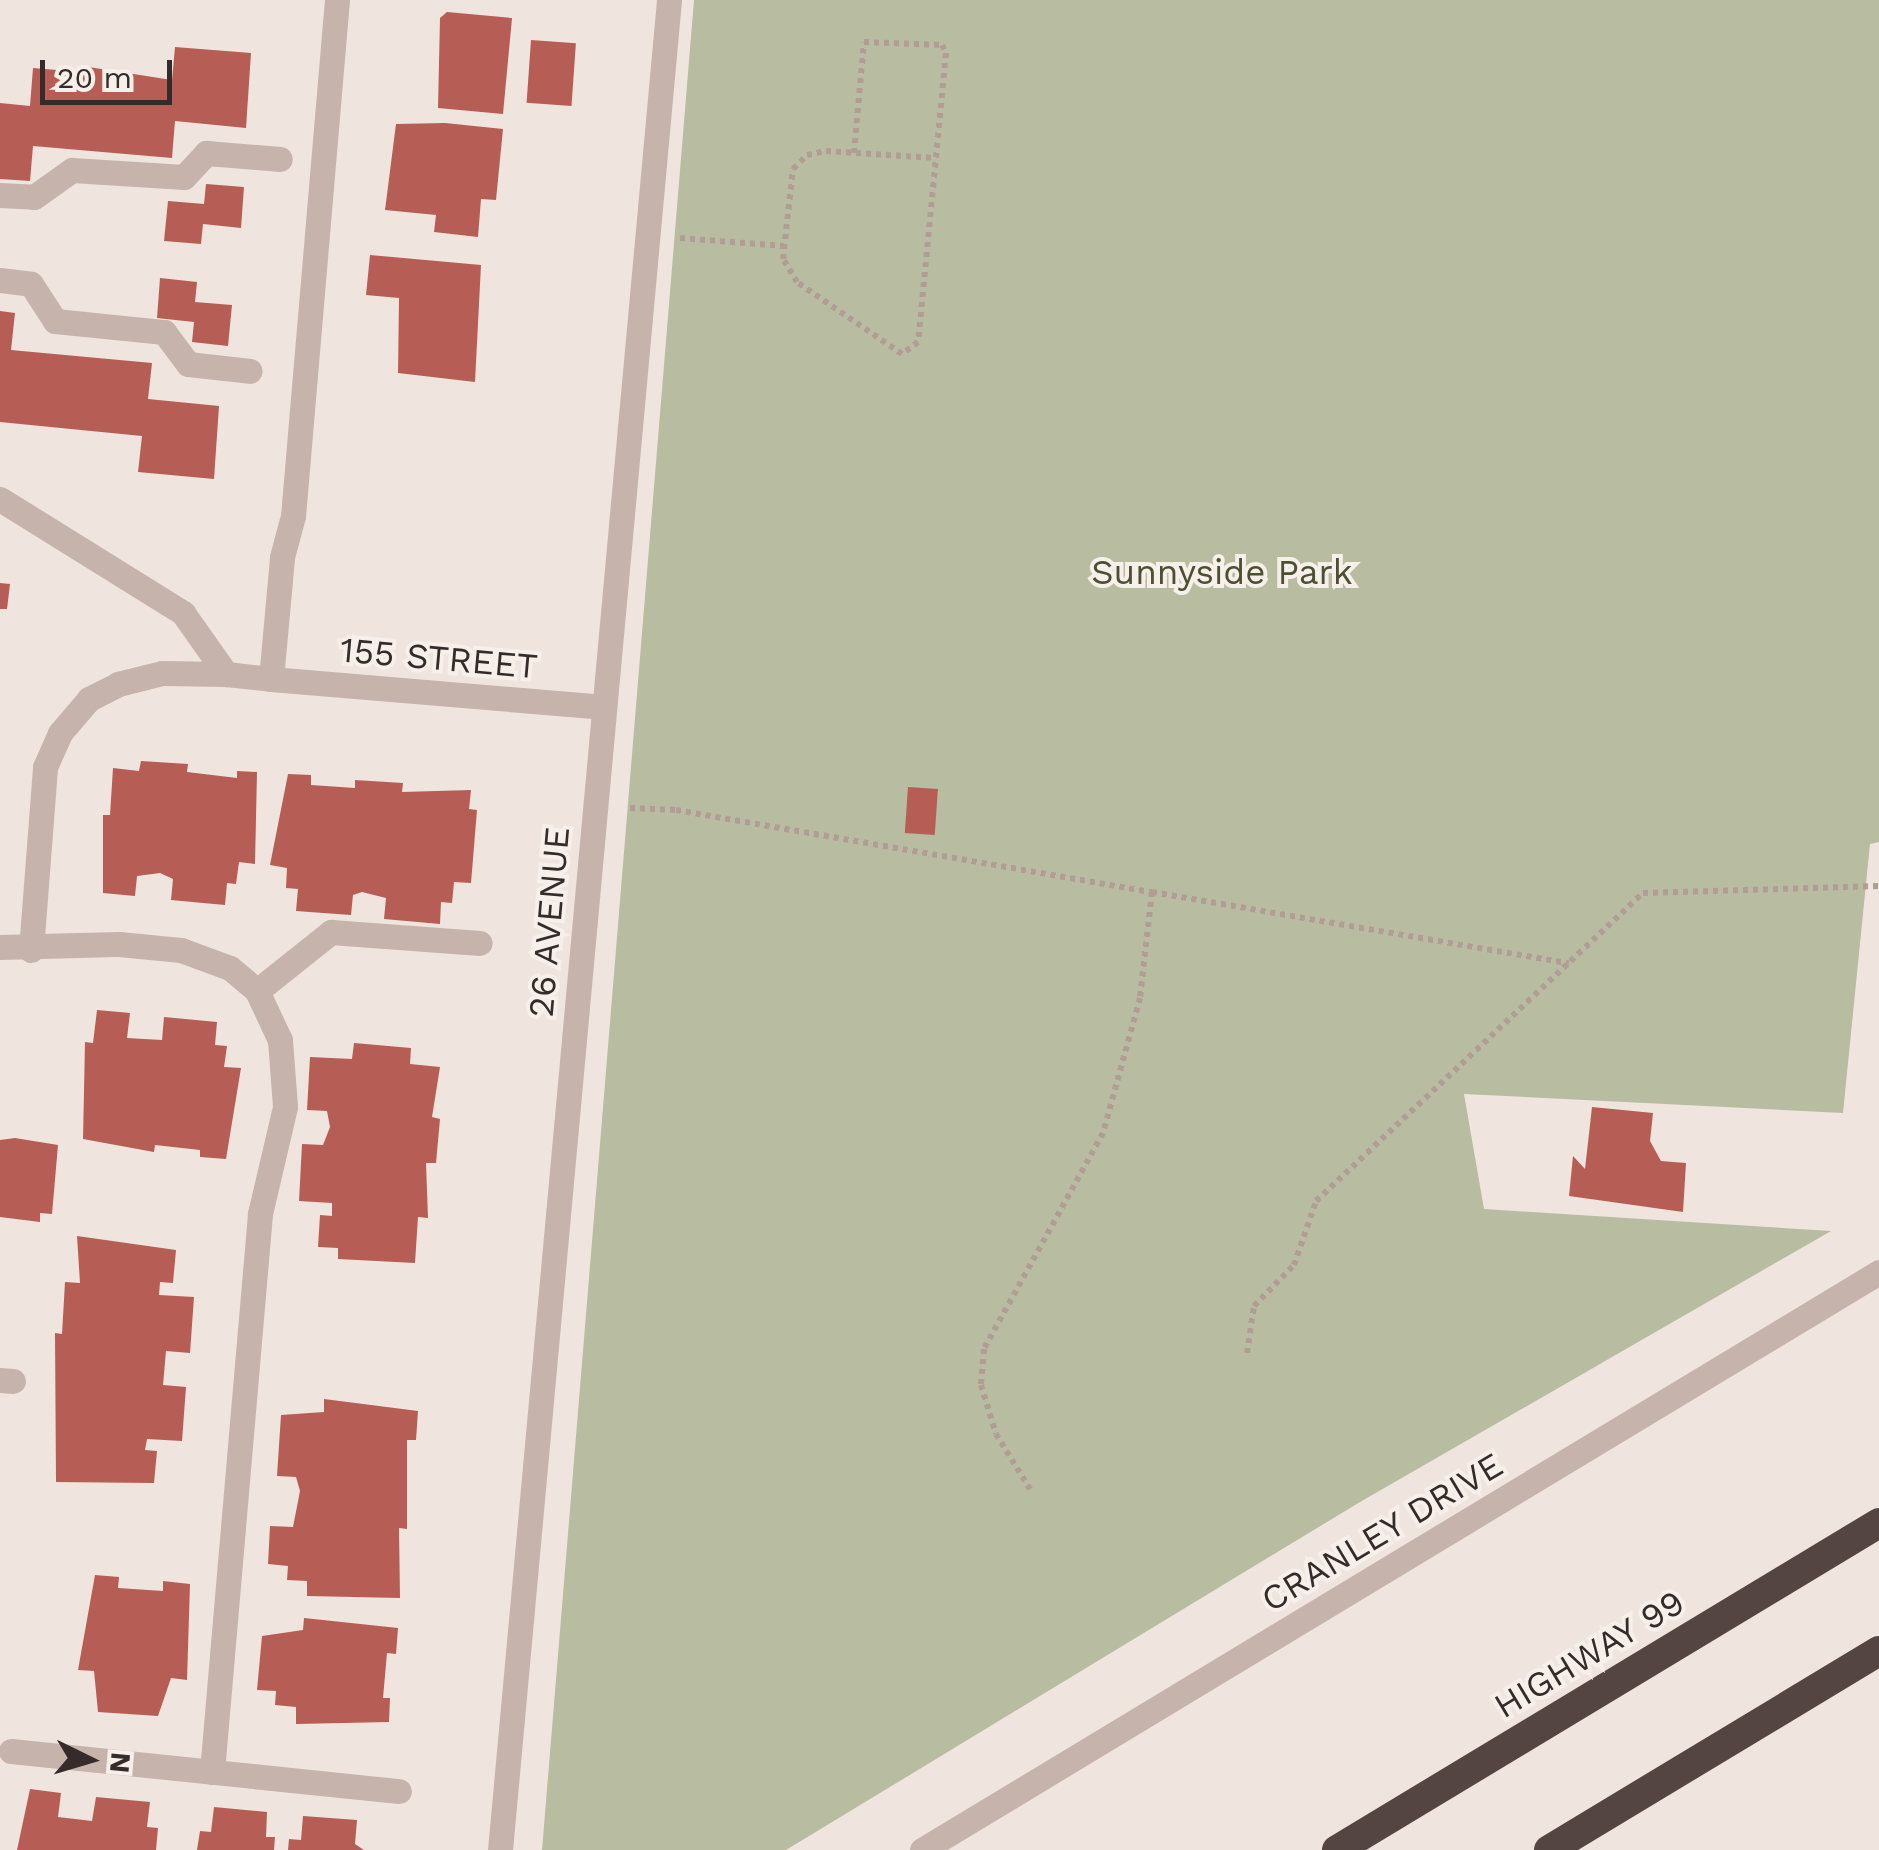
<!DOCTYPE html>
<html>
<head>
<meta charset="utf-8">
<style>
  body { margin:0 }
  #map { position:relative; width:1879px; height:1850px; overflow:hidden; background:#efe5de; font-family:"Work Sans",sans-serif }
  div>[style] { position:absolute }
  .green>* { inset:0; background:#b8bca0 }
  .building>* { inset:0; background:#b65d55; transform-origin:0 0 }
  .path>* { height:6px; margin-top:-3px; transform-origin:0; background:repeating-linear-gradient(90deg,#b29d96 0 5px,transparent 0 10px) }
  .service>* { height:25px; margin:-12.5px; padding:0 12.5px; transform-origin:12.5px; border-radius:12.5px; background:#c6b3ac }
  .minor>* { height:25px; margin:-12.5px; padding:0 12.5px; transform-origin:12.5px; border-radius:12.5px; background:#c6b3ac }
  .motorway>* { height:30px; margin:-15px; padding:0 15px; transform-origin:15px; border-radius:15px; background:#554542 }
  span { translate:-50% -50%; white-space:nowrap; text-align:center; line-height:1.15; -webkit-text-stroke:8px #f7efea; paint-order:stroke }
  .park-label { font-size:35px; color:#4a5031 }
  .street-label { font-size:35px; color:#352b2a }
  .north { position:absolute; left:40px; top:1710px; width:100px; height:100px; -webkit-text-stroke:8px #f7efea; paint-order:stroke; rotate:95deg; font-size:28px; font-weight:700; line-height:40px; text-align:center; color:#352b2a }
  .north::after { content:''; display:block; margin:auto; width:35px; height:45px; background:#352b2a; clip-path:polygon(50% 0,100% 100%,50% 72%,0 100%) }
  .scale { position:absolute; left:40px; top:60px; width:132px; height:45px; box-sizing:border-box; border:5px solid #352b2a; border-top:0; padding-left:12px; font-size:30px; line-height:35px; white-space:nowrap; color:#352b2a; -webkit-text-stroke:8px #f7efea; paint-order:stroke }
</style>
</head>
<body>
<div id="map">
  <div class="green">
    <div style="clip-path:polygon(694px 0,1879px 0,1879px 842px,1870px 844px,1843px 1113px,1464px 1094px,1484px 1209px,1831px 1231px,1360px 1502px,786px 1850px,542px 1850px)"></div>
  </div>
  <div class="building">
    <div style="clip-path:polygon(447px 12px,512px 18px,503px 114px,438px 108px,440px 18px)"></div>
    <div style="left:531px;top:40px;width:45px;height:63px;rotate:4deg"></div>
    <div style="clip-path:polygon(175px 47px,251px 53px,246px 128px,175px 121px,172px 158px,33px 146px,30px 181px,0 179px,0 103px,30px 106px,33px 68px,81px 72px,82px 66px,172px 80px)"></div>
    <div style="clip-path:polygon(445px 123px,503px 129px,496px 200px,481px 199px,478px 237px,434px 232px,436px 215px,385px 210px,396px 124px)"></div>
    <div style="clip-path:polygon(206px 184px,244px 187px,241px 228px,203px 224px,201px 244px,164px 241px,168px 201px,204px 204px)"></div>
    <div style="clip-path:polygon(370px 255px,481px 265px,475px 382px,398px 373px,399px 298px,366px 295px)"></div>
    <div style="clip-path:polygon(160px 278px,197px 282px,195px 302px,232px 305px,228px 346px,192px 342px,194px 322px,157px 318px)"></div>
    <div style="clip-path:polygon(0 311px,15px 313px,11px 350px,152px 363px,148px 399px,219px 406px,214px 479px,138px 472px,142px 436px,0 422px)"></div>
    <div style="clip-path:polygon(0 583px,10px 584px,7px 609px,0 609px)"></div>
    <div style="clip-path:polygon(141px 761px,188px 764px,187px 772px,237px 778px,237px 771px,257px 772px,255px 864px,239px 862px,236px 884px,227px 883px,225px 905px,171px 900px,173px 879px,160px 873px,137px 876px,135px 896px,103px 893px,103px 815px,110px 815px,113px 768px,139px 771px)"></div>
    <div style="clip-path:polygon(288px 774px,311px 775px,311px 785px,355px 788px,355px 780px,403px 783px,402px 792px,471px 790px,469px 809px,477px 810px,471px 883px,454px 882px,452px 903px,441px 902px,440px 924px,384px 919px,386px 898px,362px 892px,353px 895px,351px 915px,296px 911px,298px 889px,286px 888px,287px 868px,270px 865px)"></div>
    <div style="left:908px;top:787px;width:30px;height:46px;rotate:4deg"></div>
    <div style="clip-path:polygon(97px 1010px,130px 1013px,127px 1038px,162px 1040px,164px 1017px,217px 1022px,215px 1045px,227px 1046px,224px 1067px,241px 1068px,226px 1159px,200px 1157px,200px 1150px,155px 1145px,154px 1152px,83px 1139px,85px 1042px,93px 1043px)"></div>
    <div style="clip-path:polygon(354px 1043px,411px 1048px,410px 1064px,440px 1067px,432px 1117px,440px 1119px,436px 1163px,426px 1163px,428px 1218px,418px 1217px,415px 1263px,338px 1259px,338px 1248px,318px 1247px,320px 1215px,332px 1216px,332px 1203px,299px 1201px,302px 1144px,323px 1145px,330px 1127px,327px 1111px,307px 1110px,310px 1057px,352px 1059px)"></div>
    <div style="clip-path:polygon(1592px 1107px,1653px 1113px,1650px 1141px,1661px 1161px,1686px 1163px,1683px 1212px,1569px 1196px,1573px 1156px,1585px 1169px)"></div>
    <div style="clip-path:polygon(15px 1138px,58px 1145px,52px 1214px,40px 1213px,40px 1222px,0 1217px,0 1140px)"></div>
    <div style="clip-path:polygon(77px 1236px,176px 1250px,173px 1283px,160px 1282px,159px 1295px,194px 1297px,190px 1353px,166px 1351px,163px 1385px,186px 1387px,182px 1441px,147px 1439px,145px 1450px,157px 1451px,154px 1483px,56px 1482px,55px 1333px,62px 1334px,65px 1282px,80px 1283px)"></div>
    <div style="clip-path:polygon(324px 1399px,418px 1411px,416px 1440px,407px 1440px,407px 1529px,399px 1528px,400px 1598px,307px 1596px,307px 1581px,287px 1580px,288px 1566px,268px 1564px,270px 1526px,293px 1527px,300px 1491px,296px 1477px,277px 1476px,281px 1415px,324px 1412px)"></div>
    <div style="clip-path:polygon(95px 1575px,119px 1577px,118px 1588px,163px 1591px,163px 1581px,190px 1584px,187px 1680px,171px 1678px,158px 1716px,98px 1712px,94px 1671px,78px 1670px)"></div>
    <div style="clip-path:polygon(304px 1618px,398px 1628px,396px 1654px,387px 1653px,383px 1698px,390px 1698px,389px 1722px,296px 1724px,296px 1707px,275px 1705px,276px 1691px,257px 1690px,262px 1636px,303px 1630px)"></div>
    <div style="clip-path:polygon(30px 1789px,61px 1793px,58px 1817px,92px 1821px,96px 1797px,150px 1802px,147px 1827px,158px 1828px,156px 1850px,17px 1850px)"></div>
    <div style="clip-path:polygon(214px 1807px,267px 1812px,266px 1837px,275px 1837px,274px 1850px,197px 1850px,200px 1831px,211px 1832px)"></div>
    <div style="clip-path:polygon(303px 1816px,357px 1820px,355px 1844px,364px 1850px,288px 1850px,289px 1839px,301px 1840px)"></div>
  </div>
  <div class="path">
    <div style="left:854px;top:153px;width:111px;rotate:-84.9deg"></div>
    <div style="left:864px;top:42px;width:78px;rotate:2.2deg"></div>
    <div style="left:942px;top:45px;width:9px;rotate:63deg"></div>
    <div style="left:946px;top:53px;width:290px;rotate:95.5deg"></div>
    <div style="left:918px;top:342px;width:20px;rotate:143deg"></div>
    <div style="left:902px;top:354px;width:127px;rotate:-145.6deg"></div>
    <div style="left:797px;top:282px;width:27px;rotate:-121deg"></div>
    <div style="left:783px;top:259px;width:91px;rotate:-83.7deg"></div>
    <div style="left:793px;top:169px;width:20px;rotate:-45deg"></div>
    <div style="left:807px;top:155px;width:19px;rotate:-12deg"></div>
    <div style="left:826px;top:151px;width:109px;rotate:3.7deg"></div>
    <div style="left:680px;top:238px;width:104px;rotate:4.4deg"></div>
    <div style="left:630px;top:808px;width:46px;rotate:2.5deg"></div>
    <div style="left:676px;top:810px;width:483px;rotate:9.8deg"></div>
    <div style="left:1152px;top:892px;width:107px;rotate:96.5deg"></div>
    <div style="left:1140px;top:998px;width:140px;rotate:105.3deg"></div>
    <div style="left:1103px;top:1133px;width:247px;rotate:118.9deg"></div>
    <div style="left:984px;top:1349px;width:36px;rotate:95deg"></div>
    <div style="left:981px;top:1385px;width:51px;rotate:73deg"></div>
    <div style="left:996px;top:1434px;width:65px;rotate:58.3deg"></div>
    <div style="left:1152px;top:892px;width:423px;rotate:9.7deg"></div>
    <div style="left:1247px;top:1353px;width:48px;rotate:-81.5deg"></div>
    <div style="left:1254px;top:1306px;width:57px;rotate:-45.7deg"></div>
    <div style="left:1294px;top:1265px;width:68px;rotate:-71deg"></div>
    <div style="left:1316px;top:1201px;width:449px;rotate:-43.3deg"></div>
    <div style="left:1643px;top:893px;width:236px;rotate:-1.7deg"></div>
  </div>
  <div class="service">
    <div style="left:0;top:195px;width:34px;rotate:3deg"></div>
    <div style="left:34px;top:197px;width:47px;rotate:-35.4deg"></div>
    <div style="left:72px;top:170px;width:112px;rotate:3.6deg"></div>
    <div style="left:184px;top:177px;width:33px;rotate:-47deg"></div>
    <div style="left:206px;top:153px;width:74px;rotate:4.6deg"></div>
    <div style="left:0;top:280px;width:31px;rotate:7deg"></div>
    <div style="left:31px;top:284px;width:44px;rotate:57deg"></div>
    <div style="left:55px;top:321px;width:110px;rotate:5.8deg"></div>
    <div style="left:164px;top:332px;width:40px;rotate:53deg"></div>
    <div style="left:188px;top:364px;width:62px;rotate:6.4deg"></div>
    <div style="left:0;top:499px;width:216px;rotate:31.9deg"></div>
    <div style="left:183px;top:613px;width:75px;rotate:54.8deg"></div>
    <div style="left:226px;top:674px;width:45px;rotate:6.3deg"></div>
    <div style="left:271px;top:679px;width:122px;rotate:-84.8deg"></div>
    <div style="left:282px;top:557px;width:42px;rotate:-75deg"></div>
    <div style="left:293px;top:516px;width:518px;rotate:-85.13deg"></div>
    <div style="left:0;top:947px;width:119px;rotate:-1.4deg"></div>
    <div style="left:119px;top:944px;width:62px;rotate:5.5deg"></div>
    <div style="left:181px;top:950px;width:52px;rotate:20.2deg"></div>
    <div style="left:230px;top:968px;width:35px;rotate:40deg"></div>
    <div style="left:257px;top:991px;width:54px;rotate:64.9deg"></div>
    <div style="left:280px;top:1040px;width:67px;rotate:85.7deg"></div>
    <div style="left:285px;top:1107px;width:110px;rotate:103.2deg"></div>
    <div style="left:260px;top:1214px;width:560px;rotate:94.92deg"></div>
    <div style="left:31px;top:950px;width:184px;rotate:-85.6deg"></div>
    <div style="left:45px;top:767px;width:37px;rotate:-66deg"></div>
    <div style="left:60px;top:733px;width:45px;rotate:-49.5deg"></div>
    <div style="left:89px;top:699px;width:33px;rotate:-27deg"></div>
    <div style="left:118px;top:684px;width:45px;rotate:-14deg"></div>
    <div style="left:162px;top:673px;width:64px;rotate:0.9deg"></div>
    <div style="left:257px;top:991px;width:95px;rotate:-38.6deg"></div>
    <div style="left:331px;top:932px;width:149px;rotate:4.2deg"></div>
    <div style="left:0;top:1380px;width:13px;rotate:4deg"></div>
    <div style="left:11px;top:1751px;width:390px;rotate:5.9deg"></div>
  </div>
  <div class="minor">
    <div style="left:271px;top:679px;width:332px;rotate:4.8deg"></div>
    <div style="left:500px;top:1850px;width:1858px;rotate:-84.78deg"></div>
    <div style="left:922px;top:1850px;width:1118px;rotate:-31.13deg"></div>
  </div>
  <div class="motorway">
    <div style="left:1337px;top:1850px;width:633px;rotate:-31.1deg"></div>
    <div style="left:1549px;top:1850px;width:385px;rotate:-31.1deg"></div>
  </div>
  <div class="park-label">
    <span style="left:1222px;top:572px">Sunnyside Park</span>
  </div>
  <div class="street-label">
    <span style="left:439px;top:658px;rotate:5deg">155 STREET</span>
    <span style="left:549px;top:922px;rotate:-85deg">26 AVENUE</span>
    <span style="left:1382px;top:1532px;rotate:-31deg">CRANLEY DRIVE</span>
    <span style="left:1589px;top:1654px;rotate:-31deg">HIGHWAY 99</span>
  </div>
  <div class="north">N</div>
  <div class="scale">20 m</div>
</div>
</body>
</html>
